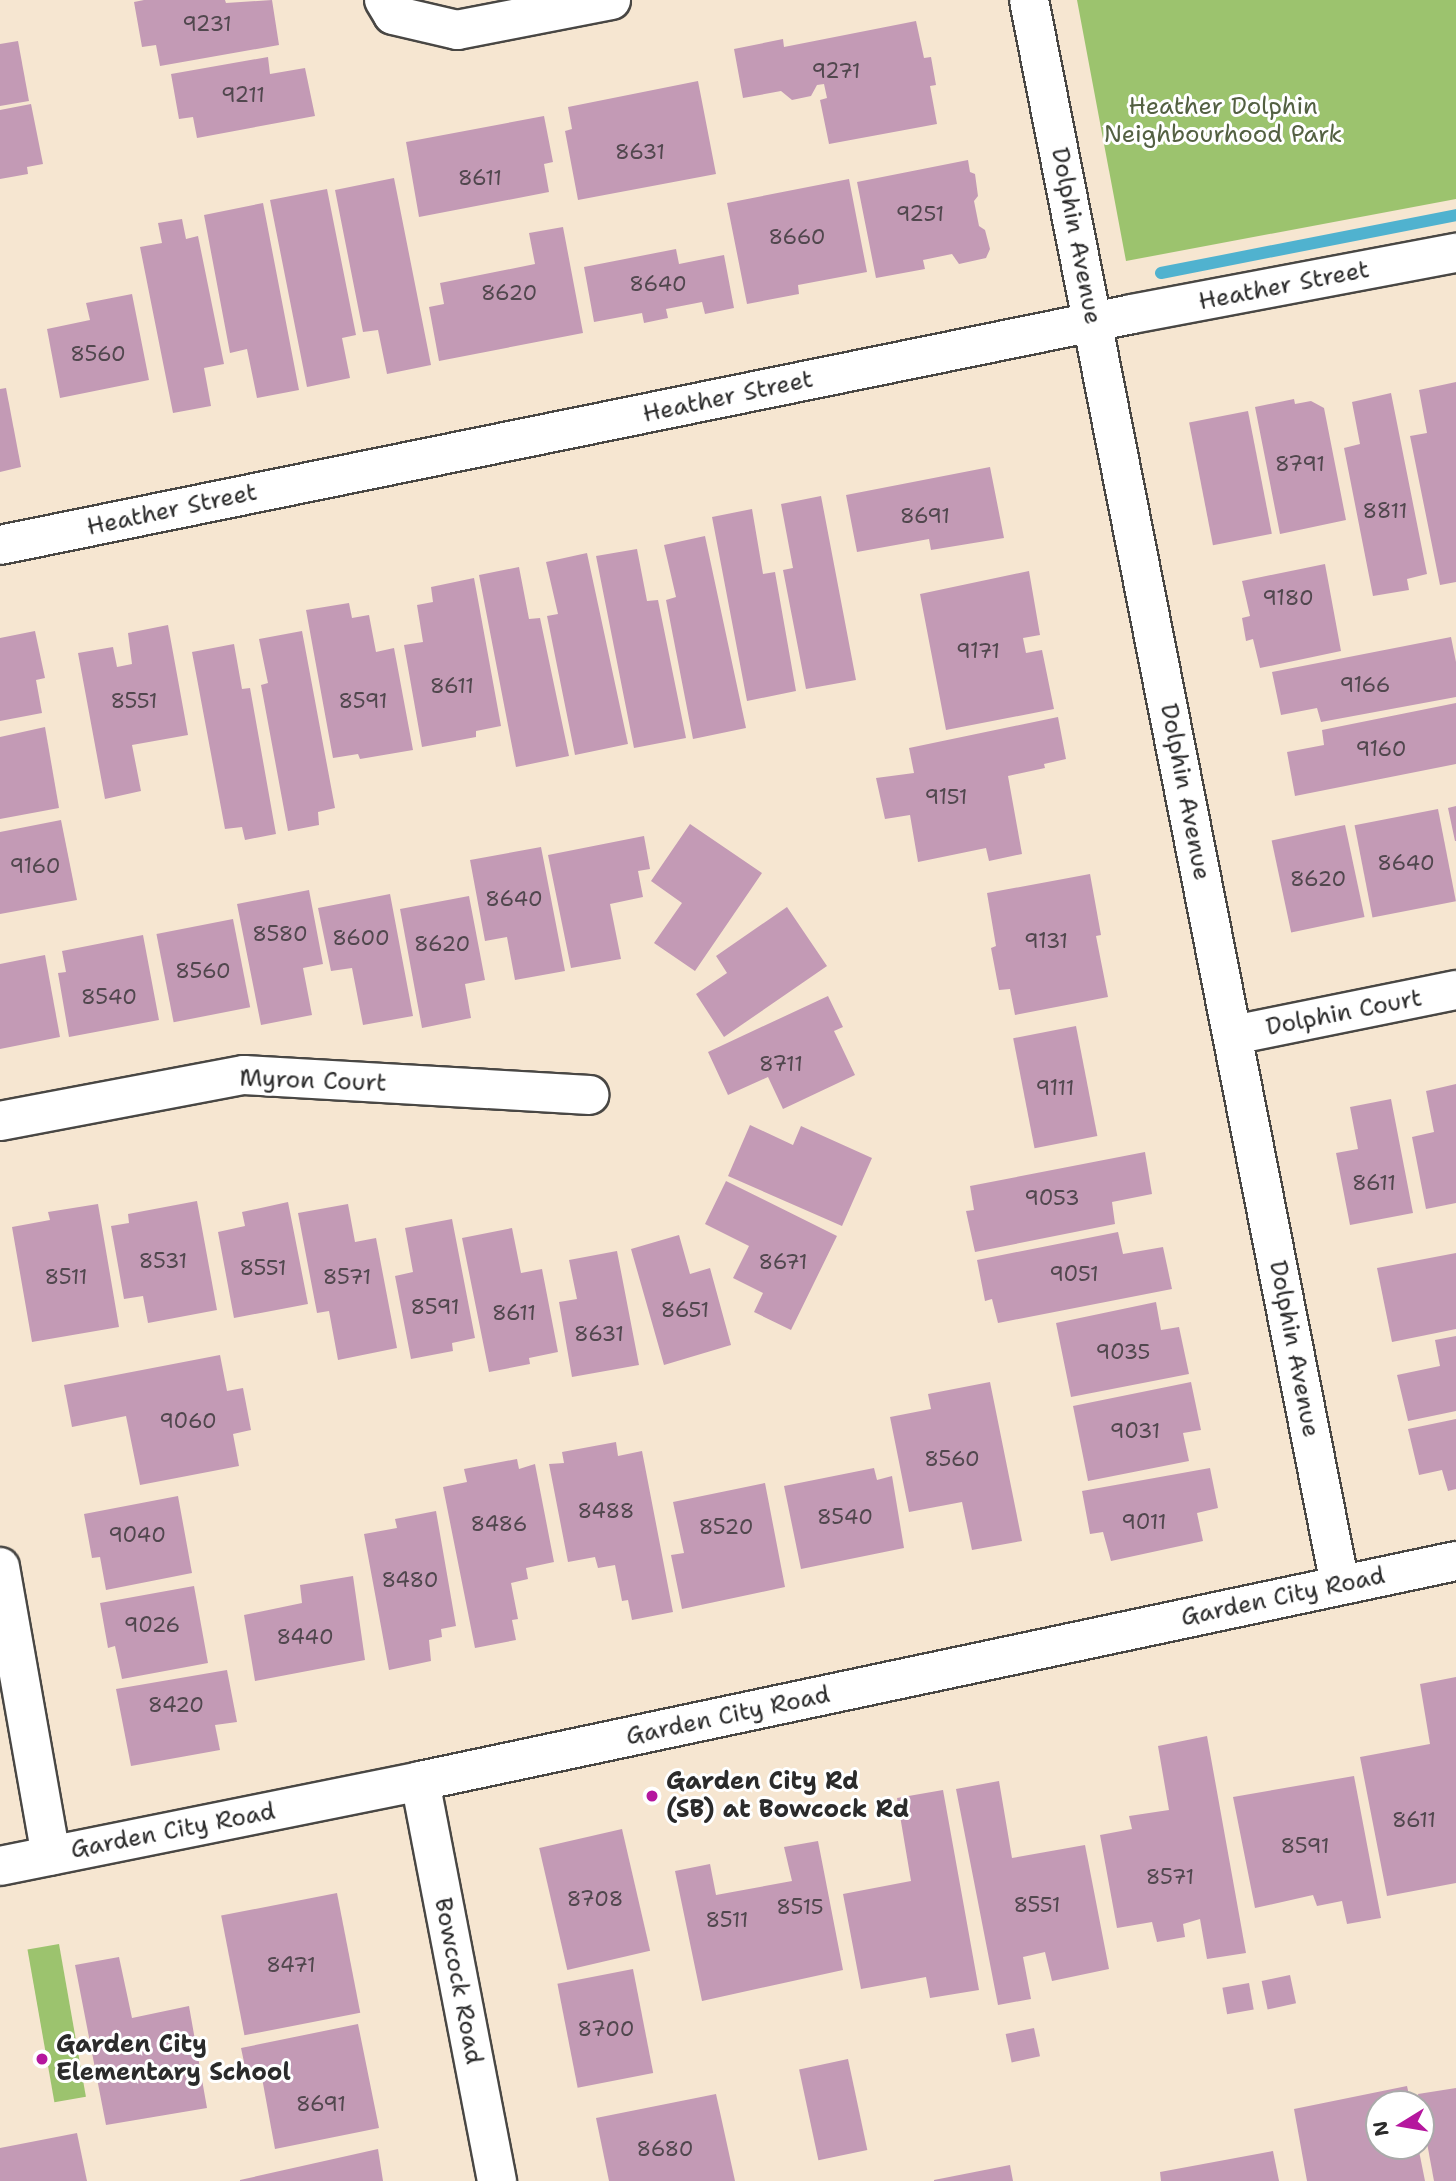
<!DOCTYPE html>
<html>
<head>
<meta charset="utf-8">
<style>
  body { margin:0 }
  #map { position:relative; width:1456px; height:2181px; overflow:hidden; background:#f6e6d1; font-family:"Shantell Sans",sans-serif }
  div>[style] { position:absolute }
  .green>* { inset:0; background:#9cc36e; transform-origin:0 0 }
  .stream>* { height:12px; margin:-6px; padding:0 6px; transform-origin:6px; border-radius:6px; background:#50b2cf }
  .building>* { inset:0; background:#c39ab5; transform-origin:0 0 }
  .roads { filter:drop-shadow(2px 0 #494744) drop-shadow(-2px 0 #494744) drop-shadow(0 2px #494744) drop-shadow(0 -2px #494744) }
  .minor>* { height:38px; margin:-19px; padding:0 19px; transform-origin:19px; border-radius:19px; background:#fff }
  .dots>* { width:19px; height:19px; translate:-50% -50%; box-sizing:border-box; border:4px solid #fff; border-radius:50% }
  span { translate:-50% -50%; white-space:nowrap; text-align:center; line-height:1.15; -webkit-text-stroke:6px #fff; paint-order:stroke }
  .number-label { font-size:21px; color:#51474e }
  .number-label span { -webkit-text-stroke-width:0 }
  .park-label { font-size:24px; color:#536042 }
  .street-label { font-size:24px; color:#2b2b2b }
  .poi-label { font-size:24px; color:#2b2b2b; font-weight:700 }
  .left { translate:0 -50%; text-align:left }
  .north { position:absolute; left:1365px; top:2090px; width:70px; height:70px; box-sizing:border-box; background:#fff; border:2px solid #aaa; border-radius:50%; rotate:259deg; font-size:19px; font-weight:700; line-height:28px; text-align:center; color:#2b2b2b }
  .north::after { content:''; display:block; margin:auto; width:24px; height:32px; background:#b5179e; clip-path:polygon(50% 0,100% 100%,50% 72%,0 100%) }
</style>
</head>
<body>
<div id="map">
  <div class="green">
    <div style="clip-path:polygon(1077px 0,1456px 0,1456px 199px,1126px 261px)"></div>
    <div style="left:59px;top:1944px;width:155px;height:32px;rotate:80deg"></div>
  </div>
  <div class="stream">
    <div style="left:1161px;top:273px;width:301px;rotate:-11.1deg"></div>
  </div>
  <div class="building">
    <div style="clip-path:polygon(144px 0,225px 0,226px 3px,272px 0,279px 45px,160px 66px,156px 45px,142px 47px,134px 2px)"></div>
    <div style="clip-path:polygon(916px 21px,924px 58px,931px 57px,936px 85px,930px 86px,937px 124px,829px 144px,820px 100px,827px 98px,824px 84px,817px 85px,811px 96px,792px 100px,781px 91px,743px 98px,734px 49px,783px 39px,784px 47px)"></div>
    <div style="clip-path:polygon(18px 41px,29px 101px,0 106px,0 44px)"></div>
    <div style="clip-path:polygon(268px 57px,270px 74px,305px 68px,315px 116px,197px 138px,193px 117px,179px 119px,171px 74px)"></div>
    <div style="clip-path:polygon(698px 81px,716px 174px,578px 200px,565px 131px,572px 129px,568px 107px)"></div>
    <div style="clip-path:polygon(31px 104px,43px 164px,27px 167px,28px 174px,0 179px,0 110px)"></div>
    <div style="clip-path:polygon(544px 116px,553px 162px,544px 164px,549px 192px,419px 217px,406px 142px)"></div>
    <div style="clip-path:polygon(968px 160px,970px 172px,975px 174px,978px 196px,974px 201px,979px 226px,985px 230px,990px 249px,986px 258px,959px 264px,952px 254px,923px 260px,925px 269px,876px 278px,857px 182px)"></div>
    <div style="clip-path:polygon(394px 178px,431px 365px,387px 374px,378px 330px,363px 332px,335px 190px)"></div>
    <div style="clip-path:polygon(849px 179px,867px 272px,798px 285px,799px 294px,747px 304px,727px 203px)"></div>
    <div style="clip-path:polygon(327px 189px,356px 335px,342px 338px,350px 378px,307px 387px,270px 200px)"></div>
    <div style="clip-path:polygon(263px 203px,299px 390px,257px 398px,247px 349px,230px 353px,204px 215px)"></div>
    <div style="clip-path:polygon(182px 219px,186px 239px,198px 236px,224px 364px,204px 368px,211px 406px,173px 413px,140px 247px,162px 243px,158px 223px)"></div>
    <div style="clip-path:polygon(563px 227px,583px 333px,439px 361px,429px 307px,444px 304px,440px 283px,535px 264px,529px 233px)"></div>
    <div style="clip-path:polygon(676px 249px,679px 264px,724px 255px,734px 308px,705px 314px,702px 302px,666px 309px,668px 318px,644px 323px,642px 313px,594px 322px,584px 267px)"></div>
    <div style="clip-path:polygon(132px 294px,149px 380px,60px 398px,47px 329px,90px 320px,86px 303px)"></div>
    <div style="clip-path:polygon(1456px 382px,1456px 582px,1440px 585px,1410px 436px,1427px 433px,1419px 390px)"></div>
    <div style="clip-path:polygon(6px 388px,21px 467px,0 472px,0 389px)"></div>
    <div style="clip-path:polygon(1391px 393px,1427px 574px,1407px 579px,1409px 590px,1373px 596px,1344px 448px,1360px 444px,1352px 402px)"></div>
    <div style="clip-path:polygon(1294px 399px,1295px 404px,1311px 401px,1324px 408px,1346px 520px,1280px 534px,1255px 407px)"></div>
    <div style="left:1248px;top:411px;width:125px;height:60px;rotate:79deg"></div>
    <div style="clip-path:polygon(990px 467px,1004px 538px,931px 550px,929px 539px,857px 552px,846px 495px)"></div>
    <div style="clip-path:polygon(821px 496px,856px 680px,806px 689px,783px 570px,793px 568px,781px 504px)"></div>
    <div style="clip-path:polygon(752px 509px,763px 574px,775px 572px,796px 691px,747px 701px,712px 517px)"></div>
    <div style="clip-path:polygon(705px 536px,746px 728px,693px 739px,666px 600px,676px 597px,664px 545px)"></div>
    <div style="clip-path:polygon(637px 549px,647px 601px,658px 600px,686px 738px,634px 748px,596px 556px)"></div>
    <div style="clip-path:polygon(587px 553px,628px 744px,575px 755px,547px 616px,558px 614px,546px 562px)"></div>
    <div style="clip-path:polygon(1325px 564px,1341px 651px,1260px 668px,1253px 639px,1246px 641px,1242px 618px,1250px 616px,1242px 581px)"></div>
    <div style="clip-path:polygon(519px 567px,529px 619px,540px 618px,569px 756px,516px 767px,479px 575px)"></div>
    <div style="clip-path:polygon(1029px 571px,1040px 635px,1023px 638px,1026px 653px,1042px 650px,1054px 709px,946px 730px,920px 594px)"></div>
    <div style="clip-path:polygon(474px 578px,501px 726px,476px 731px,476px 737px,422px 747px,404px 645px,423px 642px,417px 605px,433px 602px,431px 587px)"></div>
    <div style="clip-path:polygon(349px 603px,352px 618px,369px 615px,376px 652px,394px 648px,413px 750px,360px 759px,358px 754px,333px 758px,306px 610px)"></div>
    <div style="clip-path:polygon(168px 625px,188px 735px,132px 745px,141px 791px,105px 799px,78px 653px,113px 647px,117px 667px,132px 664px,128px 633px)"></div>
    <div style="clip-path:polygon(35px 631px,45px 678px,36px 680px,42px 713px,0 721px,0 638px)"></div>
    <div style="clip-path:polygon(302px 631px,335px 808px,318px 812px,319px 825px,288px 831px,261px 685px,268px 683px,259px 639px)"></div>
    <div style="clip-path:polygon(1451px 637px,1456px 662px,1456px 697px,1321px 722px,1317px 708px,1281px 715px,1272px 672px)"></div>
    <div style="clip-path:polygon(234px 644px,242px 689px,250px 688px,276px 834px,245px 840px,242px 827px,225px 829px,192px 652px)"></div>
    <div style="clip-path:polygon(1456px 703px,1456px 764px,1295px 796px,1287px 752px,1324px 745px,1322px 730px)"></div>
    <div style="clip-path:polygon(1058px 717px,1066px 759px,1044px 764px,1045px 768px,1008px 776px,1022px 854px,989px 861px,986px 848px,918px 862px,910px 815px,885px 819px,876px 778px,914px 773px,909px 748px)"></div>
    <div style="clip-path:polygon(45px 727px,59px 808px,0 819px,0 737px)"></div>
    <div style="clip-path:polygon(1456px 806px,1456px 841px,1455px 841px,1448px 808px)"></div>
    <div style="left:1438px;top:809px;width:94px;height:85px;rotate:79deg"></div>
    <div style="clip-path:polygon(61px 820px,77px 900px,0 914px,0 832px)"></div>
    <div style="clip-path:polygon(690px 824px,762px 873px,695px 971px,654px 943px,682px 903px,651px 881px)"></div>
    <div style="left:1345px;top:825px;width:94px;height:75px;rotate:78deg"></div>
    <div style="clip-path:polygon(644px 836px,650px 869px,638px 871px,643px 897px,610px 904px,621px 959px,571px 968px,548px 855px)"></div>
    <div style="clip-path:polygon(541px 847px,565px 971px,515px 980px,507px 937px,485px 941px,470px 860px)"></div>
    <div style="clip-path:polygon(1090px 874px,1101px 935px,1096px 936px,1108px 997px,1015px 1015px,1010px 989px,999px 990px,991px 948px,996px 946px,987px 893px)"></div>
    <div style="clip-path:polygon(309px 890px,323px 964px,303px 968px,312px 1015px,261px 1025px,237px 904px)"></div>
    <div style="clip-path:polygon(390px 894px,413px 1016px,363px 1025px,352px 968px,331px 971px,318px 908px)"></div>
    <div style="clip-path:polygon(469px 896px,485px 980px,465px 984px,471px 1018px,422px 1028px,400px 909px)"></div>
    <div style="clip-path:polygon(787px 907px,827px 966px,724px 1037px,696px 994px,727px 973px,716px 956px)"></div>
    <div style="left:233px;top:919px;width:90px;height:78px;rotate:79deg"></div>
    <div style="clip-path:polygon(143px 935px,159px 1020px,69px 1037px,58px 973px,66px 972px,62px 951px)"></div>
    <div style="clip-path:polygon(45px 955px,60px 1037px,0 1049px,0 964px)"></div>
    <div style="clip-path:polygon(828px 996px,843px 1027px,834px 1031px,855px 1075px,783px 1109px,768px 1077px,728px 1095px,708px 1052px)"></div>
    <div style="left:1076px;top:1026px;width:112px;height:64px;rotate:79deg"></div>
    <div style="clip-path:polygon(1456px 1084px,1456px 1203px,1426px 1209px,1412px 1137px,1434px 1132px,1426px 1091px)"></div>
    <div style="clip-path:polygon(1391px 1099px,1413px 1213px,1350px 1225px,1336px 1153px,1358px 1149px,1350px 1107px)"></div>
    <div style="clip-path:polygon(750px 1125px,793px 1145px,801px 1126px,872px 1158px,842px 1226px,728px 1176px)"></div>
    <div style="clip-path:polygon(1145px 1152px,1152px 1194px,1112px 1202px,1115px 1224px,975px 1252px,966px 1211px,974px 1210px,970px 1186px)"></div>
    <div style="clip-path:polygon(726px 1181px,837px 1236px,791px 1330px,754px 1312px,763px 1293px,733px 1278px,749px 1246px,705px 1224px)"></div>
    <div style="clip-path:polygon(197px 1201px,217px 1310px,148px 1323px,143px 1296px,124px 1299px,111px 1226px,129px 1223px,128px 1214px)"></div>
    <div style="clip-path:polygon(288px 1202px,308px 1304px,234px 1318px,218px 1232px,245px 1226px,242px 1212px)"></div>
    <div style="clip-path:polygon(98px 1204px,119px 1327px,32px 1342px,12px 1227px,50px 1220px,48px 1212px)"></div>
    <div style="clip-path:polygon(348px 1204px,355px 1242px,376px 1238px,397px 1348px,338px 1360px,329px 1311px,317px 1313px,298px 1213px)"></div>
    <div style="clip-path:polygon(452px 1219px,475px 1338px,452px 1343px,453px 1351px,411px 1359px,395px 1276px,413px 1272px,405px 1228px)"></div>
    <div style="clip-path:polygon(512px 1228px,521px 1273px,542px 1269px,558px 1352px,529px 1358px,530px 1364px,489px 1372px,462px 1238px)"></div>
    <div style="clip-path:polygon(1118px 1232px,1123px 1254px,1163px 1247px,1172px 1289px,998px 1323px,992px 1299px,985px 1301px,977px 1260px)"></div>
    <div style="clip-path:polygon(679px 1235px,690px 1274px,710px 1268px,731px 1345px,664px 1365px,631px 1249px)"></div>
    <div style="clip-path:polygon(617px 1251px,639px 1365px,572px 1377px,559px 1302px,577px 1299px,569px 1260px)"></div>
    <div style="clip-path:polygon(1456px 1253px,1456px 1329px,1392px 1342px,1377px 1268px)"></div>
    <div style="clip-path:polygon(1156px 1302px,1161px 1330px,1179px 1327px,1189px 1374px,1071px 1397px,1056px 1323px)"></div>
    <div style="clip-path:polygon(1456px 1336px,1456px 1411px,1408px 1421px,1397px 1375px,1440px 1366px,1435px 1340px)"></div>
    <div style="clip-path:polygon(220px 1355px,227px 1391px,243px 1388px,251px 1430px,233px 1434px,239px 1466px,140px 1485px,126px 1416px,72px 1427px,64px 1385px)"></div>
    <div style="clip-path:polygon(990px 1382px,1022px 1541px,972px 1550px,962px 1502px,909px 1512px,890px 1417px,931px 1409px,928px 1394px)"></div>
    <div style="clip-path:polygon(1191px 1382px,1201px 1430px,1183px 1433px,1189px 1461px,1088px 1481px,1073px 1406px)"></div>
    <div style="clip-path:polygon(1456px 1419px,1456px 1489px,1448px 1491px,1442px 1470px,1419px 1475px,1408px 1429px)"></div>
    <div style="clip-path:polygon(616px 1442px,618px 1456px,642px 1451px,673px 1612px,632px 1620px,628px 1600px,622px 1601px,615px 1565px,598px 1568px,595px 1557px,568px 1562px,549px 1464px,564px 1463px,562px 1452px)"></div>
    <div style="clip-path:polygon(517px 1459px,519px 1469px,535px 1464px,554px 1562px,526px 1568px,528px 1579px,511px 1583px,518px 1619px,512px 1620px,516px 1640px,475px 1648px,443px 1487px,467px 1482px,464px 1469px)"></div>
    <div style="clip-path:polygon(874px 1468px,877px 1480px,892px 1476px,904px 1548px,801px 1569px,784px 1486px)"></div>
    <div style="clip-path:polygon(1210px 1468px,1218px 1508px,1197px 1513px,1203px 1541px,1111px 1561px,1103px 1532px,1090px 1534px,1082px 1491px)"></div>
    <div style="clip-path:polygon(765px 1483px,785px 1587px,682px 1609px,671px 1555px,684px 1553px,673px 1502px)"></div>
    <div style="clip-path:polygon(178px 1496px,192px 1573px,106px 1590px,100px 1557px,92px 1558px,84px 1514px)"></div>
    <div style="clip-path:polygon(436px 1511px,456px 1626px,441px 1629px,442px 1637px,429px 1640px,431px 1661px,389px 1670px,364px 1534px,397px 1528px,395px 1519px)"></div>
    <div style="clip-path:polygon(353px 1576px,365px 1660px,255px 1681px,244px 1615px,302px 1603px,300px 1585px)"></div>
    <div style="clip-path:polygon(194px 1586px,208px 1663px,122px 1679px,115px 1646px,108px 1648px,100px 1603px)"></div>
    <div style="clip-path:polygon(227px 1670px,237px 1722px,215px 1725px,220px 1750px,131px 1766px,116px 1689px)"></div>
    <div style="clip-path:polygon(1456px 1677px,1456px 1883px,1387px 1896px,1360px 1757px,1430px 1744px,1420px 1684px)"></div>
    <div style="clip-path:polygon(1207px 1736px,1246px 1953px,1207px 1959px,1200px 1919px,1183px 1924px,1185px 1937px,1157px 1942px,1152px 1922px,1117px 1928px,1100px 1835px,1132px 1829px,1129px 1816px,1169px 1810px,1158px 1746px)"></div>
    <div style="clip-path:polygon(1354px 1776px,1381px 1918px,1347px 1924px,1342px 1901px,1317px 1906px,1313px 1895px,1255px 1908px,1233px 1797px)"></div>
    <div style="clip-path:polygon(999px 1781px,1012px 1858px,1085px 1845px,1109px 1969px,1052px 1981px,1045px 1952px,1023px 1957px,1031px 1999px,998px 2005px,956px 1789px)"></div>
    <div style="clip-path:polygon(943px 1790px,979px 1990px,930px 1998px,926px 1977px,861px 1989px,843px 1894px,911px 1881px,897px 1798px)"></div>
    <div style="left:622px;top:1829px;width:125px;height:85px;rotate:77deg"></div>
    <div style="clip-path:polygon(818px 1841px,843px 1970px,702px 2001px,675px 1871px,710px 1864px,716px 1895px,792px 1881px,784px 1847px)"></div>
    <div style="left:337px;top:1893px;width:122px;height:118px;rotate:79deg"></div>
    <div style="clip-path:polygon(119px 1957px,132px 2018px,189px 2006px,207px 2108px,106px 2125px,75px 1965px)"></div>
    <div style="left:633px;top:1969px;width:106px;height:77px;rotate:79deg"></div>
    <div style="left:1290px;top:1975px;width:29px;height:29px;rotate:78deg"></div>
    <div style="left:1249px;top:1983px;width:27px;height:27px;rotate:80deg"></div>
    <div style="clip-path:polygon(358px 2024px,379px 2128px,275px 2149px,262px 2078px,248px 2081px,241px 2048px)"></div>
    <div style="left:1034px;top:2028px;width:29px;height:29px;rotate:78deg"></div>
    <div style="left:848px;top:2059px;width:93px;height:50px;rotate:78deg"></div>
    <div style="clip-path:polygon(1407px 2086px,1411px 2104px,1379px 2104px,1379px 2146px,1418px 2146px,1425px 2181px,1307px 2181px,1294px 2109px)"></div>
    <div style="clip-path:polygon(1456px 2088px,1456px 2181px,1434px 2181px,1418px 2094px)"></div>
    <div style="clip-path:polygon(716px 2094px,735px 2181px,609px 2181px,596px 2118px)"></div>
    <div style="clip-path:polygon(77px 2133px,87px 2181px,0 2181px,0 2148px)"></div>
    <div style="clip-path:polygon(378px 2149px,383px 2181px,240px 2181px,240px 2180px)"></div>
    <div style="clip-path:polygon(1273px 2151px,1279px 2181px,1161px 2181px,1160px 2172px)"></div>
    <div style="clip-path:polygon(1010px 2165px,1013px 2181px,934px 2181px,934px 2180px)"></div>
  </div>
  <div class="roads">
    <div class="minor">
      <div style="left:384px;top:0;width:17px;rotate:59deg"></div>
      <div style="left:393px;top:15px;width:66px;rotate:13.2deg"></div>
      <div style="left:457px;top:30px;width:157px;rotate:-11deg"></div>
      <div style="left:1029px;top:0;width:1615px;rotate:78.9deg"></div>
      <div style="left:0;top:545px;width:1155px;rotate:-11.53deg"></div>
      <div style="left:1132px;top:314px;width:330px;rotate:-10.7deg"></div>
      <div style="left:1233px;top:1035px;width:227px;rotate:-11.4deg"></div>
      <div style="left:0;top:1121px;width:248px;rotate:-10.7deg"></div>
      <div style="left:244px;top:1075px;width:346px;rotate:3.3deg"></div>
      <div style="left:0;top:1567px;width:293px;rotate:80deg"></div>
      <div style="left:420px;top:1781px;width:407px;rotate:79.1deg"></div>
      <div style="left:0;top:1866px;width:429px;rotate:-11.4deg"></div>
      <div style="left:420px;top:1781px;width:1059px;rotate:-11.99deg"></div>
    </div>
  </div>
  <div class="dots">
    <div style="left:652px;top:1796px;background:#b5179e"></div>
    <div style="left:42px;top:2059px;background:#b5179e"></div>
  </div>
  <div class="number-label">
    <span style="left:207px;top:24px">9231</span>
    <span style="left:836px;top:71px">9271</span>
    <span style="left:243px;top:95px">9211</span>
    <span style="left:640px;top:152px">8631</span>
    <span style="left:480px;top:178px">8611</span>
    <span style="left:920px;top:214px">9251</span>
    <span style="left:797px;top:237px">8660</span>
    <span style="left:658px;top:284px">8640</span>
    <span style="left:509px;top:293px">8620</span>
    <span style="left:98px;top:354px">8560</span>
    <span style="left:1300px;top:464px">8791</span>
    <span style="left:1385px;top:511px">8811</span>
    <span style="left:925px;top:516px">8691</span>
    <span style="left:1288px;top:598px">9180</span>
    <span style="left:978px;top:651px">9171</span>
    <span style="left:1365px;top:685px">9166</span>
    <span style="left:452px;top:686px">8611</span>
    <span style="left:134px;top:701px">8551</span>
    <span style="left:363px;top:701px">8591</span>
    <span style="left:1381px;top:749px">9160</span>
    <span style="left:946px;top:797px">9151</span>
    <span style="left:1406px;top:863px">8640</span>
    <span style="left:35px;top:866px">9160</span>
    <span style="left:1318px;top:879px">8620</span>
    <span style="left:514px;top:899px">8640</span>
    <span style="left:280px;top:934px">8580</span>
    <span style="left:361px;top:938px">8600</span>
    <span style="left:1046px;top:941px">9131</span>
    <span style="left:442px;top:944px">8620</span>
    <span style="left:203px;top:971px">8560</span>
    <span style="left:109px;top:997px">8540</span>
    <span style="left:781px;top:1064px">8711</span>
    <span style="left:1055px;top:1088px">9111</span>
    <span style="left:1374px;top:1183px">8611</span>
    <span style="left:1052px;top:1198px">9053</span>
    <span style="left:163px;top:1261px">8531</span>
    <span style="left:783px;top:1262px">8671</span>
    <span style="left:263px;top:1268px">8551</span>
    <span style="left:1074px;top:1274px">9051</span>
    <span style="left:66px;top:1277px">8511</span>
    <span style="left:347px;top:1277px">8571</span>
    <span style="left:435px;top:1307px">8591</span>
    <span style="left:685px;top:1310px">8651</span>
    <span style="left:514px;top:1313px">8611</span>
    <span style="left:599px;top:1334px">8631</span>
    <span style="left:1123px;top:1352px">9035</span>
    <span style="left:188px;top:1421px">9060</span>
    <span style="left:1135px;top:1431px">9031</span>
    <span style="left:952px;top:1459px">8560</span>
    <span style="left:606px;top:1511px">8488</span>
    <span style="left:845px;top:1517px">8540</span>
    <span style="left:1144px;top:1522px">9011</span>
    <span style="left:499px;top:1524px">8486</span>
    <span style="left:726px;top:1527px">8520</span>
    <span style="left:137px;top:1535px">9040</span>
    <span style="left:410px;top:1580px">8480</span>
    <span style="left:152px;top:1625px">9026</span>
    <span style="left:305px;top:1637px">8440</span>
    <span style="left:176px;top:1705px">8420</span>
    <span style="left:1414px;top:1820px">8611</span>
    <span style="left:1305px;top:1846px">8591</span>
    <span style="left:1170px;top:1877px">8571</span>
    <span style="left:595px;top:1899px">8708</span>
    <span style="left:1037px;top:1905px">8551</span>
    <span style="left:800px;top:1907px">8515</span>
    <span style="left:727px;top:1920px">8511</span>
    <span style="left:291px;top:1965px">8471</span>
    <span style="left:606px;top:2029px">8700</span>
    <span style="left:321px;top:2104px">8691</span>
    <span style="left:665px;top:2149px">8680</span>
  </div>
  <div class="park-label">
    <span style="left:1223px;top:121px">Heather Dolphin<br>Neighbourhood Park</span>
  </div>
  <div class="street-label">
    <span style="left:1076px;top:236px;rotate:79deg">Dolphin Avenue</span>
    <span style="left:1284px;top:286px;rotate:-11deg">Heather Street</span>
    <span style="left:728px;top:397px;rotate:-12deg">Heather Street</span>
    <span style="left:172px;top:510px;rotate:-12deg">Heather Street</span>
    <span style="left:1185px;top:792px;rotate:79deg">Dolphin Avenue</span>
    <span style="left:1344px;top:1013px;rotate:-11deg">Dolphin Court</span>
    <span style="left:313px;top:1081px;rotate:2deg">Myron Court</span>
    <span style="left:1294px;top:1349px;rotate:79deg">Dolphin Avenue</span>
    <span style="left:1283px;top:1597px;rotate:-12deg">Garden City Road</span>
    <span style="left:728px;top:1716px;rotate:-12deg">Garden City Road</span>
    <span style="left:173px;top:1831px;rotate:-11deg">Garden City Road</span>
    <span style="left:458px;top:1981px;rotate:79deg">Bowcock Road</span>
  </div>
  <div class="poi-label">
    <span class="left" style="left:666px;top:1796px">Garden City Rd<br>(SB) at Bowcock Rd</span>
    <span class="left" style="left:56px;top:2059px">Garden City<br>Elementary School</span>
  </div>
  <div class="north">N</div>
</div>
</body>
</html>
